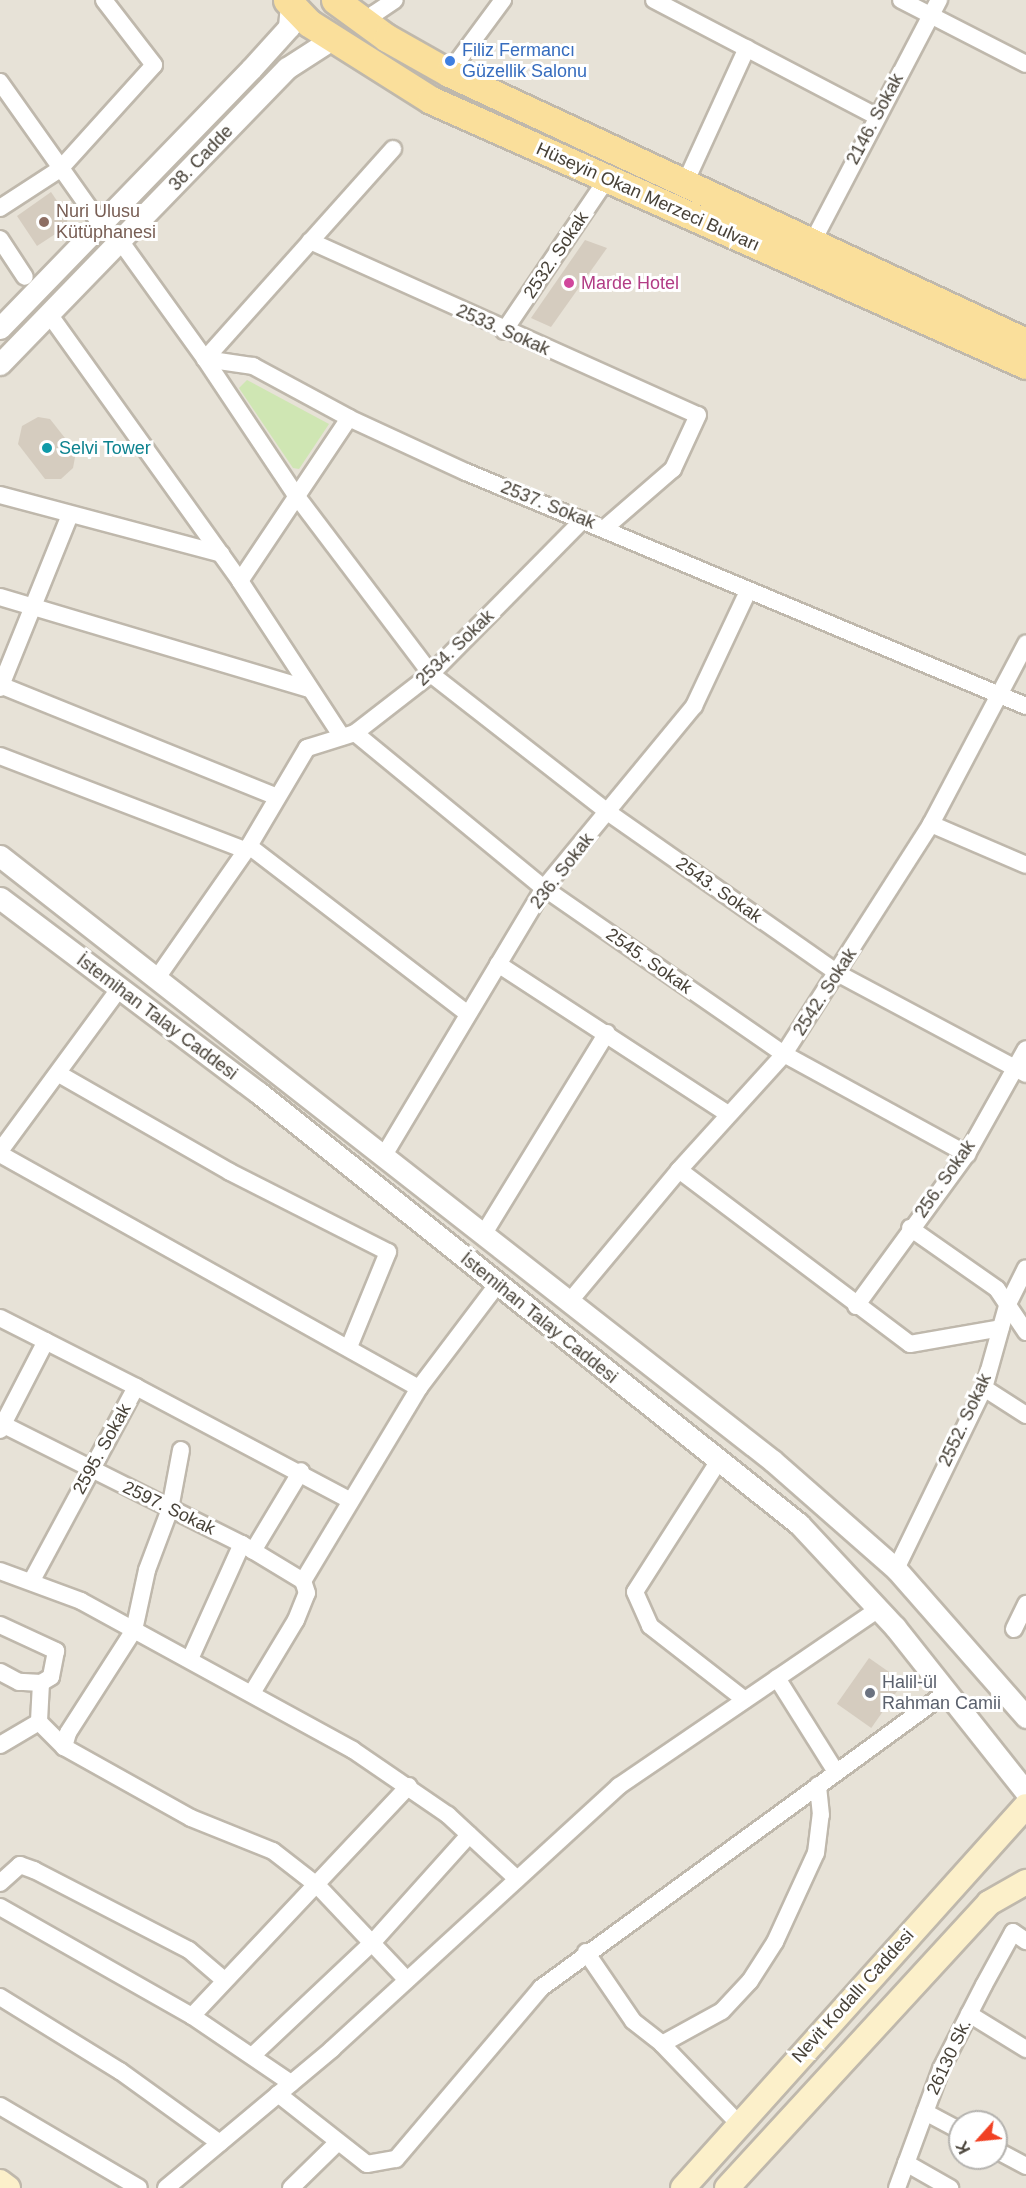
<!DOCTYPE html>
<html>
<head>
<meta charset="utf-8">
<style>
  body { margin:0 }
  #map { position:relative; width:1026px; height:2188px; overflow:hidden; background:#f4f0e9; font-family:Helvetica,sans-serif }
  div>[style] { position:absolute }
  .residential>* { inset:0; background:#e7e2d7 }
  .green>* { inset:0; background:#cfe6b3 }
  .building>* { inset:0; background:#d5ccbf; transform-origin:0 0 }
  .roads { filter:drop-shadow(2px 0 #bfb8ac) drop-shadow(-2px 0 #bfb8ac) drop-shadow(0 2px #bfb8ac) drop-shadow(0 -2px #bfb8ac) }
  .minor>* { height:16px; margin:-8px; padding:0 8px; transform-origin:8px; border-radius:8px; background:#fff }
  .tertiary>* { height:21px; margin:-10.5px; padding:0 10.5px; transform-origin:10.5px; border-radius:10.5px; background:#fff }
  .secondary>* { height:24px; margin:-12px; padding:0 12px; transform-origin:12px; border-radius:12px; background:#fcf0ca }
  .primary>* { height:27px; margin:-13.5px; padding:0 13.5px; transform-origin:13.5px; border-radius:13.5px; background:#fadf9b }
  .dots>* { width:16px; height:16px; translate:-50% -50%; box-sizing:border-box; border:3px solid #fff; border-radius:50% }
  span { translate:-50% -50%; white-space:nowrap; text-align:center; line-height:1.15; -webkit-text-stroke:6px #fff; paint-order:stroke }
  .shop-label { font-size:18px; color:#366cbe }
  .left { translate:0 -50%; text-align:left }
  .street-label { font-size:18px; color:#474137 }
  .education-label { font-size:18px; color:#785e54 }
  .hotel-label { font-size:18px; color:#b23c85 }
  .culture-label { font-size:18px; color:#0d838f }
  .worship-label { font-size:18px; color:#5b616d }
  .north { position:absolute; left:948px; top:2110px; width:60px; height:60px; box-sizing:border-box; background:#fff; border:2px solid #b5b3af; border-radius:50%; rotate:243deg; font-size:16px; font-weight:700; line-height:24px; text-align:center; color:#474137 }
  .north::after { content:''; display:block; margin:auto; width:21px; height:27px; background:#f14123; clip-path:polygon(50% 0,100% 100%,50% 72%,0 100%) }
</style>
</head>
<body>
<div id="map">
  <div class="residential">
    <div style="clip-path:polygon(evenodd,0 0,1026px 0,1026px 2188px,0 2188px,0 0,960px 2122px,996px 2122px,996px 2158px,960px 2158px,960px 2122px)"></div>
  </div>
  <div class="green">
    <div style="clip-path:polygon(247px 380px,329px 424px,299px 469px,293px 468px,239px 388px)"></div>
  </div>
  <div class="building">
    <div style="clip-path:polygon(51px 192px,68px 217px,66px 227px,37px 246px,17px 216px)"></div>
    <div style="clip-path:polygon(585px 240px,607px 248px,551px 327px,531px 318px)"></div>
    <div style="clip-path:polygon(38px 417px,50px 419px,76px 452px,73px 468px,61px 479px,45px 479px,18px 444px,22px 426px)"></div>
    <div style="left:869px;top:1658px;width:42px;height:56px;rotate:35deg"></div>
  </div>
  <div class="roads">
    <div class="minor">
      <div style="left:654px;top:0;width:250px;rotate:27.6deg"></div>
      <div style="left:901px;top:0;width:140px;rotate:27.1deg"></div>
      <div style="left:369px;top:26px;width:13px;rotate:-67deg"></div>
      <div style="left:374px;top:14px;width:25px;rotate:-34deg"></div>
      <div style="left:449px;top:73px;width:91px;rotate:-53.5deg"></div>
      <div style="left:0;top:82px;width:176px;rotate:54.7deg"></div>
      <div style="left:393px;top:149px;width:282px;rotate:131.8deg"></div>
      <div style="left:205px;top:359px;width:162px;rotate:56.3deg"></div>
      <div style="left:295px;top:494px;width:226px;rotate:52.9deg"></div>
      <div style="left:431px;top:674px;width:226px;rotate:38deg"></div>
      <div style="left:609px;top:813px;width:281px;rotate:35deg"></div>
      <div style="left:839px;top:974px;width:212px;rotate:28.1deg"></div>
      <div style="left:686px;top:181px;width:146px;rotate:-65.4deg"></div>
      <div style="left:0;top:208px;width:72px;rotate:-33deg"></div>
      <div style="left:60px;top:169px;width:140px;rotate:-47.9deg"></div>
      <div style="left:154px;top:65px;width:82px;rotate:-127.6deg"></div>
      <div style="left:0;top:239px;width:45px;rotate:56.7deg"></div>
      <div style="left:814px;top:239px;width:270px;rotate:-62.4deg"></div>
      <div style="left:310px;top:241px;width:425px;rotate:24.2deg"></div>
      <div style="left:698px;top:415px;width:60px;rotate:114.8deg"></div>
      <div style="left:673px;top:469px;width:89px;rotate:139.1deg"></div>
      <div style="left:121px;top:242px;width:144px;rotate:54.3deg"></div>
      <div style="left:205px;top:359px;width:49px;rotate:8.3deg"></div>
      <div style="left:253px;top:366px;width:109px;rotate:28.4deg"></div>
      <div style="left:349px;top:418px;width:129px;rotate:24.8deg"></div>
      <div style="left:466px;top:472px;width:607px;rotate:22.68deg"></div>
      <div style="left:49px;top:314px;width:328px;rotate:54.4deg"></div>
      <div style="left:240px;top:581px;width:186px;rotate:56.8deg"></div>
      <div style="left:504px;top:331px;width:184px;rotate:-55.9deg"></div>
      <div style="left:0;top:495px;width:229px;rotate:14.9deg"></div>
      <div style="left:240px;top:581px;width:196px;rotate:-56.2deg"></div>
      <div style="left:0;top:597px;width:321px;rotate:16.6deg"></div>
      <div style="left:0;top:685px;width:297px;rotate:22deg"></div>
      <div style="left:0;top:688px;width:184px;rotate:-68deg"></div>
      <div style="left:355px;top:733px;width:244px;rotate:39.4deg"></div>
      <div style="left:544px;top:888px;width:292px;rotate:34.7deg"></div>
      <div style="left:784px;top:1054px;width:209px;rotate:28.7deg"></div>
      <div style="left:0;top:756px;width:262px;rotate:21deg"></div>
      <div style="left:931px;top:824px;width:103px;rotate:23.3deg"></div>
      <div style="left:249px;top:846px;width:276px;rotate:37.5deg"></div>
      <div style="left:498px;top:964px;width:275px;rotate:33.1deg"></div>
      <div style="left:157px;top:978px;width:161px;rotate:-55.1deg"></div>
      <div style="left:249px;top:846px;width:114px;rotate:-59.4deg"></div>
      <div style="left:307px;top:748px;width:50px;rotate:-17.4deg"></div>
      <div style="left:355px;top:733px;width:96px;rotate:-37.8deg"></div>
      <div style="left:431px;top:674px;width:216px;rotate:-45.4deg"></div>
      <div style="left:59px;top:1074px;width:197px;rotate:29.8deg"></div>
      <div style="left:230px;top:1172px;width:177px;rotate:26.9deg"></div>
      <div style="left:388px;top:1252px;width:103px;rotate:112.3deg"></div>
      <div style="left:0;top:1151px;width:201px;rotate:-53.7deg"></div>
      <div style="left:0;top:1154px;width:480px;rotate:29.2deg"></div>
      <div style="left:383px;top:1157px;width:313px;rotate:-59.1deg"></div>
      <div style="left:544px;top:888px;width:236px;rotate:-50.5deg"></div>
      <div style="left:694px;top:706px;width:127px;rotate:-64.8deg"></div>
      <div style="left:679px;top:1170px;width:289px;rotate:37deg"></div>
      <div style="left:910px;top:1344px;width:92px;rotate:-10deg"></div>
      <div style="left:910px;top:1228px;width:106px;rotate:35deg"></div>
      <div style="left:997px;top:1289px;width:52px;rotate:56deg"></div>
      <div style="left:483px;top:1235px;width:237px;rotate:-58.5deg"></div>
      <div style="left:570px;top:1301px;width:170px;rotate:-50.2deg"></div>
      <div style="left:679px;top:1170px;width:156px;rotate:-47.8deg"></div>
      <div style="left:784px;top:1054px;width:273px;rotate:-57.4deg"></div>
      <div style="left:931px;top:824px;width:204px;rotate:-62.2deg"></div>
      <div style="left:856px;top:1306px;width:188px;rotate:-53.9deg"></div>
      <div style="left:967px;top:1154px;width:120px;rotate:-60.7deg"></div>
      <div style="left:0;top:1318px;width:153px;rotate:26.9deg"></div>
      <div style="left:136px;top:1387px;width:221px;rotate:118.3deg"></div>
      <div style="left:136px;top:1387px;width:243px;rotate:27.9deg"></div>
      <div style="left:984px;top:1388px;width:50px;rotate:32.7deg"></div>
      <div style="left:0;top:1423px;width:271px;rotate:26.6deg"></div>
      <div style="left:242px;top:1544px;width:71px;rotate:31.2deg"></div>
      <div style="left:0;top:1430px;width:100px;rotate:-62.7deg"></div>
      <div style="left:181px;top:1450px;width:60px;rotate:100.6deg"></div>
      <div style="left:170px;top:1509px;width:65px;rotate:110.7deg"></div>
      <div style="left:147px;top:1570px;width:61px;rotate:102.2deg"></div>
      <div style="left:134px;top:1630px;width:122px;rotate:122.7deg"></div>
      <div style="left:68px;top:1733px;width:15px;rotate:106deg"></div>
      <div style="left:64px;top:1747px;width:145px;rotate:29.2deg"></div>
      <div style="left:191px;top:1818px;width:88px;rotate:21.9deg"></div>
      <div style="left:273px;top:1851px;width:57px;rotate:37.9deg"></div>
      <div style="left:318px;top:1886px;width:129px;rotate:46.6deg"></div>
      <div style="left:718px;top:1462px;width:154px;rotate:122.6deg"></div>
      <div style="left:635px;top:1592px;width:37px;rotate:66deg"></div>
      <div style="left:650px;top:1626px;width:120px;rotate:37.9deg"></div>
      <div style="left:253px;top:1551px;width:93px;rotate:-59deg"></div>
      <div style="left:896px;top:1569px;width:201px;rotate:-64.1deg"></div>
      <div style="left:984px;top:1388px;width:85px;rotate:-74.3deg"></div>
      <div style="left:1007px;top:1306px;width:42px;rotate:-63.4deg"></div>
      <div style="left:0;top:1571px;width:86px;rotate:20.3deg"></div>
      <div style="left:81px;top:1601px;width:310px;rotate:28.7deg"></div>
      <div style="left:353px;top:1750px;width:115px;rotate:34.4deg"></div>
      <div style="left:448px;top:1815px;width:94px;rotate:42.8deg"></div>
      <div style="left:303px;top:1581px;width:225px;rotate:-59deg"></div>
      <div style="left:419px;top:1388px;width:129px;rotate:-52.9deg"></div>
      <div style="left:0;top:1625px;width:62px;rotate:24.9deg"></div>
      <div style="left:56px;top:1651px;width:26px;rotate:101deg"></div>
      <div style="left:51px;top:1677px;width:12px;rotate:149deg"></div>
      <div style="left:41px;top:1683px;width:22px;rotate:-177deg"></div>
      <div style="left:19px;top:1682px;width:21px;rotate:-152deg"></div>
      <div style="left:1014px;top:1629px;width:28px;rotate:-64deg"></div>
      <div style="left:190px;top:1659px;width:126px;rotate:-65.7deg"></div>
      <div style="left:777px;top:1678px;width:111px;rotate:57.9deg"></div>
      <div style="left:41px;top:1683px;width:39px;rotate:93deg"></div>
      <div style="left:39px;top:1722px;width:35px;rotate:45deg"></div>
      <div style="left:252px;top:1693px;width:85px;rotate:-58.9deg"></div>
      <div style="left:296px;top:1620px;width:29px;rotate:-68deg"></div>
      <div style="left:307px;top:1593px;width:13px;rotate:-108deg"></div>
      <div style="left:0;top:1745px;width:45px;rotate:-30.5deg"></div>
      <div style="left:0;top:1883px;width:27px;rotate:-42deg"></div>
      <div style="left:20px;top:1865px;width:15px;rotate:20deg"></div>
      <div style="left:34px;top:1870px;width:174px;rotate:27.3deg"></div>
      <div style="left:189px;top:1950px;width:46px;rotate:40.6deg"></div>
      <div style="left:0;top:1907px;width:221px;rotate:29.6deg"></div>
      <div style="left:192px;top:2016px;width:120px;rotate:34.1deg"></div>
      <div style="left:586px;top:1952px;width:83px;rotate:55.7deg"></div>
      <div style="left:633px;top:2021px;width:37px;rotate:38deg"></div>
      <div style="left:662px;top:2044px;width:110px;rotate:46.1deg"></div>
      <div style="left:0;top:1997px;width:141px;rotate:31.7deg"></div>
      <div style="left:120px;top:2071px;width:123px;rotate:35.8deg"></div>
      <div style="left:969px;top:2014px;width:67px;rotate:31.6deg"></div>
      <div style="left:192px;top:2016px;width:316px;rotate:-46.7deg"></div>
      <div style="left:662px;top:2044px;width:68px;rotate:-28.8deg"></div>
      <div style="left:722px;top:2011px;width:41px;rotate:-47deg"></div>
      <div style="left:750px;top:1981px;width:46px;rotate:-57.3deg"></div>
      <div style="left:775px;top:1942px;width:98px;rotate:-65.3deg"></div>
      <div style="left:816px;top:1853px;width:38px;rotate:-83deg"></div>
      <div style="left:821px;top:1815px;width:30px;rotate:-96deg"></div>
      <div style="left:252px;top:2056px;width:166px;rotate:-43.3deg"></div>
      <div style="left:373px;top:1942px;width:144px;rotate:-48.1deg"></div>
      <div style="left:278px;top:2094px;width:113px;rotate:38.2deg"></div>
      <div style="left:367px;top:2164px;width:29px;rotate:-10deg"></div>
      <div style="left:396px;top:2159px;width:224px;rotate:-49.7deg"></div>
      <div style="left:541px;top:1988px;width:502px;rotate:-36.09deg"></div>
      <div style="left:0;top:2106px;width:161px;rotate:30.5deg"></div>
      <div style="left:925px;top:2112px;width:40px;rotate:28deg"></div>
      <div style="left:996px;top:2150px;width:34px;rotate:28deg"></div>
      <div style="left:906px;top:2163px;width:51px;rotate:29.6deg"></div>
      <div style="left:166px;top:2188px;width:217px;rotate:-39.9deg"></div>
      <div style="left:332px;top:2049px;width:389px;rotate:-42.5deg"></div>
      <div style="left:619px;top:1786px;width:314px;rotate:-34.3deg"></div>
      <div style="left:291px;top:2188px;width:64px;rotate:-44.4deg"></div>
      <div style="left:897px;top:2188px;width:127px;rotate:-69.7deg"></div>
      <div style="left:941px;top:2069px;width:94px;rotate:-62.9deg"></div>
      <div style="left:984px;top:1985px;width:60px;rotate:-61.3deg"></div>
      <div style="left:1013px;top:1932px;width:16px;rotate:35deg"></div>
    </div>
    <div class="tertiary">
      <div style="left:0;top:328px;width:361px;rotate:-45.9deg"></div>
      <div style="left:251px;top:69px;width:57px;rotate:-47.9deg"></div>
      <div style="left:289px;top:27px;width:21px;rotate:-85deg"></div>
      <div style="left:0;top:364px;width:412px;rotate:-45.9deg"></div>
      <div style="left:287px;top:68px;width:54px;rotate:-32.8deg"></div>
      <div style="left:0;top:856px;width:982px;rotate:38.05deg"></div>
      <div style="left:773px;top:1461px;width:164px;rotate:41.3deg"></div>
      <div style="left:896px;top:1569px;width:197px;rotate:48.7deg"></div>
      <div style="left:0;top:898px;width:324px;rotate:37deg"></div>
      <div style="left:259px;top:1093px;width:691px;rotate:38.6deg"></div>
      <div style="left:799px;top:1524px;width:141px;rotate:47deg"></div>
      <div style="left:895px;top:1627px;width:211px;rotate:51.6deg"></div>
    </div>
    <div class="secondary">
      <div style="left:0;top:2182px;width:10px;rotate:37deg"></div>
      <div style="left:683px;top:2188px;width:513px;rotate:-48.08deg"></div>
      <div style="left:727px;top:2188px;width:387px;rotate:-47.4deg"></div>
      <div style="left:989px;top:1903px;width:43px;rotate:-29.6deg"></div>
    </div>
    <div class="primary">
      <div style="left:287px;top:0;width:32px;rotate:46deg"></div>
      <div style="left:309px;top:23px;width:144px;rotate:32.3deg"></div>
      <div style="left:431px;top:100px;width:651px;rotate:24.01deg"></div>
      <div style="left:335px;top:0;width:64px;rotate:36.2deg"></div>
      <div style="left:387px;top:38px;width:71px;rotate:29.4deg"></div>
      <div style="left:449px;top:73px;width:637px;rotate:25deg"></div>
    </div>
  </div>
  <div class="dots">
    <div style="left:450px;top:61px;background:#3f7fe0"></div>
    <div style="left:44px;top:222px;background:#8d6e63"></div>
    <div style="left:569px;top:283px;background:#d1479c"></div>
    <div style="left:47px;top:448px;background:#0f9aa8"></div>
    <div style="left:870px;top:1693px;background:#6b7280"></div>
  </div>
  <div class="shop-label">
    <span class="left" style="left:462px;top:61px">Filiz Fermancı<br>Güzellik Salonu</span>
  </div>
  <div class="street-label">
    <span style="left:875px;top:119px;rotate:-62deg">2146. Sokak</span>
    <span style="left:201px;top:158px;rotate:-46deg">38. Cadde</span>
    <span style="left:648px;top:197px;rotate:24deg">Hüseyin Okan Merzeci Bulvarı</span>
    <span style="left:556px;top:255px;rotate:-56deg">2532. Sokak</span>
    <span style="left:503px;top:330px;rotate:24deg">2533. Sokak</span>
    <span style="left:548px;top:505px;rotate:22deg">2537. Sokak</span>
    <span style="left:455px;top:648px;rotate:-44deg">2534. Sokak</span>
    <span style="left:562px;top:871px;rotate:-52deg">236. Sokak</span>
    <span style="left:719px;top:890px;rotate:35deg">2543. Sokak</span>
    <span style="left:649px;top:961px;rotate:35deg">2545. Sokak</span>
    <span style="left:825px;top:992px;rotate:-57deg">2542. Sokak</span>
    <span style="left:157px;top:1017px;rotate:37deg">İstemihan Talay Caddesi</span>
    <span style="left:945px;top:1179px;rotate:-55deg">256. Sokak</span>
    <span style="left:539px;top:1318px;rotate:39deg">İstemihan Talay Caddesi</span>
    <span style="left:965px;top:1420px;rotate:-65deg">2552. Sokak</span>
    <span style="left:102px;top:1449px;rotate:-61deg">2595. Sokak</span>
    <span style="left:169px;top:1508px;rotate:26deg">2597. Sokak</span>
    <span style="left:853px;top:1996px;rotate:-48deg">Nevit Kodallı Caddesi</span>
    <span style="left:949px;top:2057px;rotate:-65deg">26130 Sk.</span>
  </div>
  <div class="education-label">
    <span class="left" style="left:56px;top:222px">Nuri Ulusu<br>Kütüphanesi</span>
  </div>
  <div class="hotel-label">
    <span class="left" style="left:581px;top:283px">Marde Hotel</span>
  </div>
  <div class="culture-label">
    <span class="left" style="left:59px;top:448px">Selvi Tower</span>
  </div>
  <div class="worship-label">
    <span class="left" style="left:882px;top:1693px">Halil-ül<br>Rahman Camii</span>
  </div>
  <div class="north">K</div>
</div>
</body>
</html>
